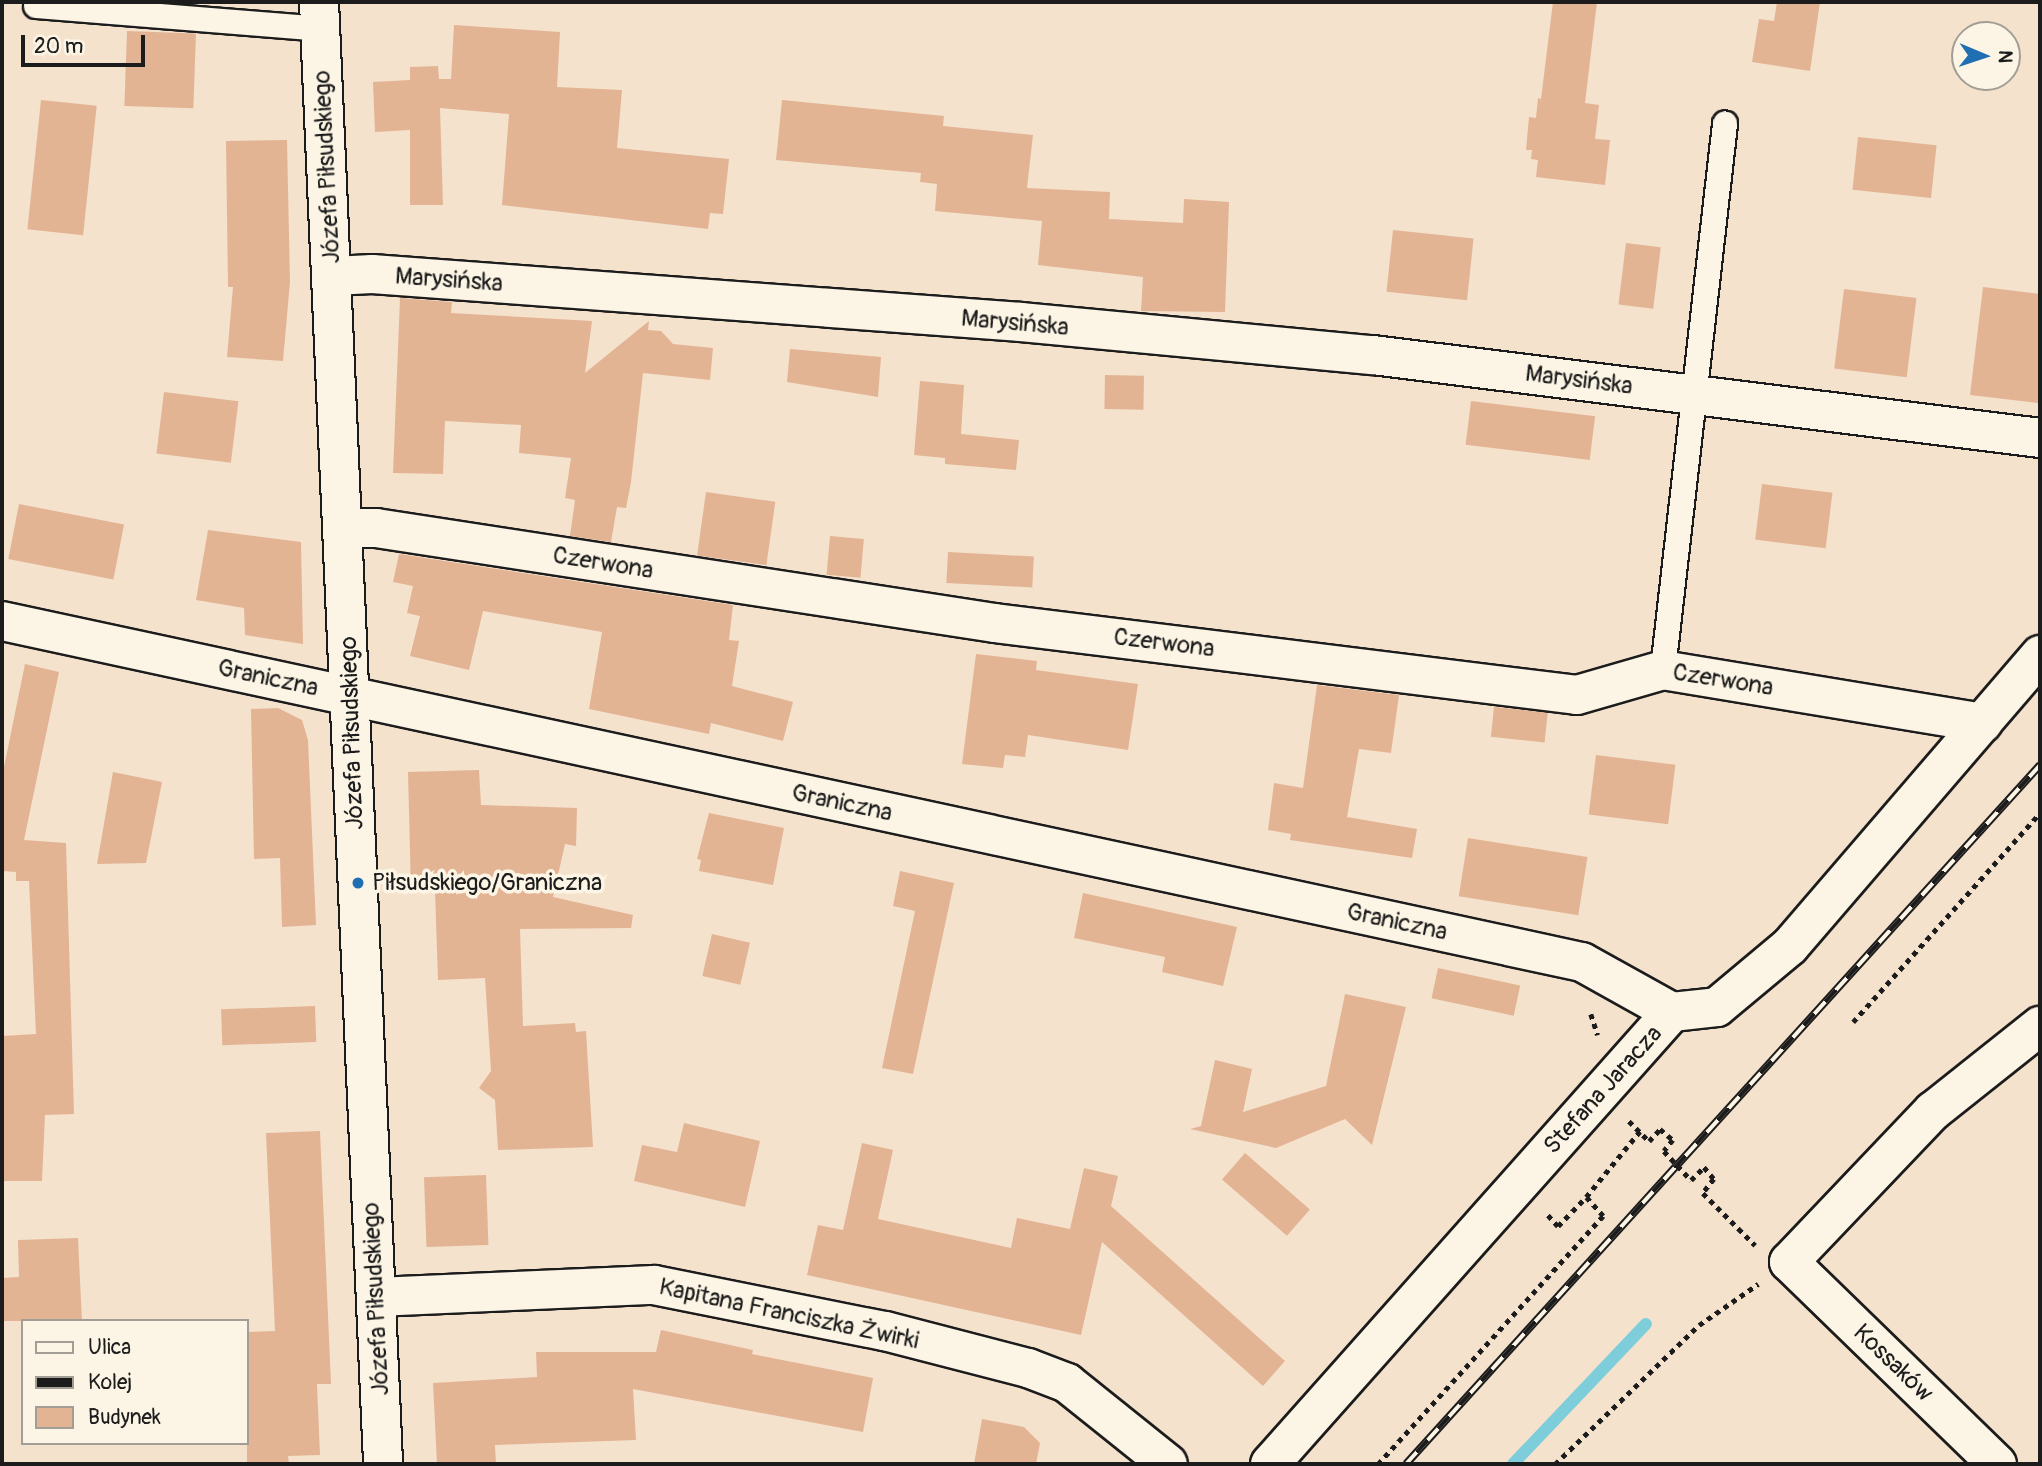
<!DOCTYPE html>
<html>
<head>
<meta charset="utf-8">
<style>
  body { margin:0 }
  #map { position:relative; width:2042px; height:1466px; overflow:hidden; background:#f4e2cd; font-family:Pangolin,sans-serif }
  div>[style] { position:absolute }
  .stream>* { height:12px; margin:-6px; padding:0 6px; transform-origin:6px; border-radius:6px; background:#7ecddb }
  .building>* { inset:0; background:#e3b494; transform-origin:0 0 }
  .path>* { height:4.5px; margin-top:-2.25px; transform-origin:0; background:repeating-linear-gradient(90deg,#1c1c1c 0 5px,transparent 0 10px) }
  .roads { filter:drop-shadow(2px 0 #1c1c1c) drop-shadow(-2px 0 #1c1c1c) drop-shadow(0 2px #1c1c1c) drop-shadow(0 -2px #1c1c1c) }
  .service>* { height:24px; margin:-12px; padding:0 12px; transform-origin:12px; border-radius:12px; background:#fcf5e5 }
  .minor>* { height:38px; margin:-19px; padding:0 19px; transform-origin:19px; border-radius:19px; background:#fcf5e5 }
  .tertiary>* { height:38px; margin:-19px; padding:0 19px; transform-origin:19px; border-radius:19px; background:#fcf5e5 }
  .rail>* { height:8px; margin-top:-4px; transform-origin:0; background:repeating-linear-gradient(90deg,#fcf5e5 0 16px,#1c1c1c 0 32px); box-sizing:border-box; border-block:2px solid #1c1c1c }
  .dots>* { width:19px; height:19px; translate:-50% -50%; box-sizing:border-box; border:4px solid #fcf5e5; border-radius:50% }
  span { translate:-50% -50%; white-space:nowrap; text-align:center; line-height:1.15; -webkit-text-stroke:7px #fcf5e5; paint-order:stroke }
  .street-label { font-size:24px; color:#1c1c1c }
  .poi-label { font-size:24px; color:#1c1c1c }
  .left { translate:0 -50%; text-align:left }
  .frame { position:absolute; inset:0; border:4px solid #1c1c1c; pointer-events:none }
  .legend { position:absolute; left:21px; top:1319px; width:228px; height:126px; box-sizing:border-box; background:#fcf5e5; border:2px solid #a29e95; margin:0; padding:9px 12px; list-style:none; font-size:21px; color:#1c1c1c }
  .legend li { display:flex; align-items:center; gap:14px; height:35px }
  .legend b { width:35px; border:2px solid #a29e95 }
  .north { position:absolute; left:1951px; top:21px; width:70px; height:70px; box-sizing:border-box; background:#fcf5e5; border:2px solid #a29e95; border-radius:50%; rotate:92deg; font-size:19px; font-weight:700; line-height:28px; text-align:center; color:#1c1c1c }
  .north::after { content:''; display:block; margin:auto; width:24px; height:32px; background:#1f6fb2; clip-path:polygon(50% 0,100% 100%,50% 72%,0 100%) }
  .scale { position:absolute; left:21px; top:35px; width:124px; height:32px; box-sizing:border-box; border:4px solid #1c1c1c; border-top:0; padding-left:9px; font-size:21px; line-height:24px; white-space:nowrap; color:#1c1c1c; -webkit-text-stroke:5px #fcf5e5; paint-order:stroke }
</style>
</head>
<body>
<div id="map">
  <div class="stream">
    <div style="left:1513px;top:1464px;width:193px;rotate:-46.5deg"></div>
  </div>
  <div class="building">
    <div style="clip-path:polygon(1553px 2px,1597px 2px,1585px 103px,1599px 105px,1595px 139px,1610px 140px,1605px 185px,1536px 177px,1538px 160px,1531px 159px,1532px 150px,1526px 150px,1529px 117px,1536px 118px,1538px 98px,1541px 99px)"></div>
    <div style="clip-path:polygon(1777px 2px,1820px 2px,1810px 71px,1752px 62px,1759px 19px,1774px 21px)"></div>
    <div style="clip-path:polygon(454px 25px,560px 32px,557px 87px,622px 90px,617px 148px,729px 159px,723px 214px,710px 213px,708px 229px,502px 205px,509px 114px,440px 108px,443px 205px,410px 205px,410px 130px,375px 132px,373px 82px,410px 80px,410px 67px,438px 66px,439px 79px,451px 79px)"></div>
    <div style="left:127px;top:31px;width:69px;height:75px;rotate:2deg"></div>
    <div style="left:41px;top:100px;width:56px;height:130px;rotate:6deg"></div>
    <div style="clip-path:polygon(782px 100px,944px 116px,943px 126px,1033px 135px,1027px 188px,1110px 192px,1109px 219px,1183px 223px,1184px 199px,1229px 202px,1225px 312px,1141px 311px,1143px 277px,1038px 265px,1042px 221px,935px 211px,937px 184px,920px 182px,921px 173px,776px 160px)"></div>
    <div style="left:1858px;top:137px;width:79px;height:53px;rotate:6deg"></div>
    <div style="clip-path:polygon(287px 140px,290px 282px,283px 361px,227px 357px,233px 287px,228px 287px,226px 141px)"></div>
    <div style="left:1393px;top:230px;width:81px;height:62px;rotate:6deg"></div>
    <div style="left:1626px;top:243px;width:35px;height:62px;rotate:7deg"></div>
    <div style="clip-path:polygon(1983px 287px,2040px 294px,2038px 403px,1970px 395px)"></div>
    <div style="left:1844px;top:289px;width:73px;height:80px;rotate:7deg"></div>
    <div style="clip-path:polygon(400px 298px,452px 302px,451px 313px,592px 321px,585px 373px,649px 321px,648px 330px,661px 331px,673px 344px,713px 348px,710px 380px,643px 373px,631px 482px,626px 508px,617px 507px,611px 542px,570px 536px,575px 500px,565px 498px,571px 458px,519px 453px,521px 425px,445px 421px,443px 474px,393px 473px)"></div>
    <div style="clip-path:polygon(790px 349px,881px 357px,878px 397px,787px 382px)"></div>
    <div style="left:1105px;top:375px;width:39px;height:34px;rotate:1deg"></div>
    <div style="clip-path:polygon(920px 381px,964px 385px,961px 434px,1019px 440px,1016px 470px,945px 464px,945px 458px,914px 455px)"></div>
    <div style="left:164px;top:392px;width:75px;height:62px;rotate:7deg"></div>
    <div style="left:1471px;top:401px;width:125px;height:44px;rotate:7deg"></div>
    <div style="left:1762px;top:484px;width:71px;height:56px;rotate:7deg"></div>
    <div style="left:706px;top:492px;width:70px;height:64px;rotate:8deg"></div>
    <div style="left:19px;top:504px;width:107px;height:56px;rotate:11deg"></div>
    <div style="clip-path:polygon(208px 530px,301px 542px,303px 644px,245px 635px,244px 608px,196px 600px)"></div>
    <div style="left:830px;top:536px;width:34px;height:39px;rotate:5deg"></div>
    <div style="left:948px;top:552px;width:86px;height:31px;rotate:3deg"></div>
    <div style="clip-path:polygon(399px 554px,733px 605px,729px 640px,739px 641px,732px 686px,793px 702px,783px 741px,711px 723px,709px 734px,589px 709px,602px 632px,483px 611px,469px 670px,410px 656px,420px 616px,407px 613px,413px 586px,393px 582px)"></div>
    <div style="clip-path:polygon(976px 654px,1037px 661px,1036px 670px,1138px 684px,1128px 750px,1028px 735px,1025px 757px,1005px 755px,1003px 768px,962px 764px)"></div>
    <div style="clip-path:polygon(25px 664px,59px 672px,24px 840px,66px 843px,74px 1114px,45px 1115px,42px 1181px,2px 1181px,2px 1036px,36px 1034px,29px 881px,16px 881px,16px 872px,2px 871px,2px 777px)"></div>
    <div style="clip-path:polygon(1317px 685px,1399px 695px,1391px 753px,1359px 749px,1347px 817px,1417px 829px,1412px 858px,1290px 840px,1291px 834px,1268px 830px,1274px 783px,1303px 788px)"></div>
    <div style="left:1494px;top:707px;width:54px;height:30px;rotate:6deg"></div>
    <div style="clip-path:polygon(278px 708px,302px 720px,308px 740px,316px 925px,282px 927px,280px 858px,254px 859px,251px 709px)"></div>
    <div style="left:1596px;top:755px;width:80px;height:60px;rotate:7deg"></div>
    <div style="clip-path:polygon(479px 770px,481px 805px,577px 808px,576px 846px,565px 844px,553px 897px,633px 915px,631px 928px,520px 929px,523px 1026px,575px 1023px,576px 1032px,586px 1031px,593px 1147px,498px 1150px,495px 1100px,479px 1088px,491px 1071px,485px 978px,438px 980px,435px 891px,411px 892px,408px 772px)"></div>
    <div style="clip-path:polygon(113px 772px,162px 782px,146px 863px,97px 864px)"></div>
    <div style="clip-path:polygon(709px 813px,784px 828px,773px 885px,699px 871px,701px 860px,697px 859px)"></div>
    <div style="left:1468px;top:838px;width:121px;height:59px;rotate:9deg"></div>
    <div style="clip-path:polygon(900px 871px,954px 883px,913px 1074px,882px 1068px,915px 911px,893px 906px)"></div>
    <div style="clip-path:polygon(1083px 893px,1237px 927px,1223px 986px,1162px 972px,1165px 957px,1074px 938px)"></div>
    <div style="left:712px;top:934px;width:39px;height:43px;rotate:13deg"></div>
    <div style="left:1438px;top:968px;width:84px;height:31px;rotate:12deg"></div>
    <div style="clip-path:polygon(1345px 994px,1406px 1007px,1372px 1145px,1345px 1119px,1276px 1148px,1190px 1129px,1201px 1126px,1215px 1060px,1252px 1069px,1243px 1112px,1326px 1086px)"></div>
    <div style="left:315px;top:1006px;width:36px;height:94px;rotate:88deg"></div>
    <div style="clip-path:polygon(684px 1123px,760px 1141px,745px 1207px,634px 1181px,642px 1145px,677px 1152px)"></div>
    <div style="clip-path:polygon(320px 1131px,331px 1384px,317px 1384px,320px 1455px,288px 1456px,289px 1464px,247px 1464px,247px 1332px,275px 1331px,266px 1133px)"></div>
    <div style="clip-path:polygon(862px 1143px,893px 1150px,878px 1219px,1011px 1248px,1017px 1218px,1070px 1229px,1084px 1168px,1118px 1176px,1111px 1206px,1285px 1361px,1263px 1386px,1102px 1242px,1081px 1335px,807px 1275px,818px 1225px,843px 1230px)"></div>
    <div style="left:1245px;top:1153px;width:86px;height:35px;rotate:41deg"></div>
    <div style="left:486px;top:1175px;width:70px;height:62px;rotate:88deg"></div>
    <div style="clip-path:polygon(78px 1238px,82px 1321px,2px 1321px,2px 1278px,19px 1277px,18px 1240px)"></div>
    <div style="clip-path:polygon(661px 1330px,753px 1350px,752px 1354px,873px 1378px,863px 1432px,633px 1389px,636px 1440px,495px 1445px,496px 1464px,437px 1464px,433px 1383px,537px 1377px,536px 1352px,656px 1352px)"></div>
    <div style="clip-path:polygon(982px 1419px,1024px 1427px,1040px 1443px,1036px 1464px,974px 1464px)"></div>
  </div>
  <div class="path">
    <div style="left:1591px;top:1014px;width:22px;rotate:72deg"></div>
    <div style="left:1853px;top:1022px;width:280px;rotate:-48.2deg"></div>
    <div style="left:1629px;top:1121px;width:28px;rotate:45deg"></div>
    <div style="left:1649px;top:1141px;width:16px;rotate:-47deg"></div>
    <div style="left:1660px;top:1129px;width:17px;rotate:40deg"></div>
    <div style="left:1673px;top:1140px;width:14px;rotate:129deg"></div>
    <div style="left:1664px;top:1151px;width:40px;rotate:47deg"></div>
    <div style="left:1691px;top:1180px;width:18px;rotate:-45deg"></div>
    <div style="left:1704px;top:1167px;width:16px;rotate:50deg"></div>
    <div style="left:1714px;top:1179px;width:18px;rotate:128deg"></div>
    <div style="left:1703px;top:1193px;width:74px;rotate:45deg"></div>
    <div style="left:1548px;top:1215px;width:15px;rotate:48deg"></div>
    <div style="left:1558px;top:1226px;width:40px;rotate:-46deg"></div>
    <div style="left:1378px;top:1464px;width:335px;rotate:-47.8deg"></div>
    <div style="left:1603px;top:1216px;width:25px;rotate:-132deg"></div>
    <div style="left:1586px;top:1197px;width:85px;rotate:-50.7deg"></div>
    <div style="left:1555px;top:1464px;width:200px;rotate:-44deg"></div>
    <div style="left:1699px;top:1325px;width:72px;rotate:-34.8deg"></div>
  </div>
  <div class="roads">
    <div class="service">
      <div style="left:36px;top:6px;width:285px;rotate:4.6deg"></div>
      <div style="left:1663px;top:670px;width:550px;rotate:-83.52deg"></div>
    </div>
    <div class="minor">
      <div style="left:333px;top:276px;width:39px;rotate:-3deg"></div>
      <div style="left:372px;top:274px;width:651px;rotate:4.23deg"></div>
      <div style="left:1021px;top:322px;width:354px;rotate:5.4deg"></div>
      <div style="left:1373px;top:355px;width:672px;rotate:7.09deg"></div>
      <div style="left:343px;top:528px;width:33px"></div>
      <div style="left:376px;top:528px;width:626px;rotate:8.73deg"></div>
      <div style="left:995px;top:623px;width:586px;rotate:7.05deg"></div>
      <div style="left:1577px;top:695px;width:90px;rotate:-16.2deg"></div>
      <div style="left:1663px;top:670px;width:324px;rotate:9.4deg"></div>
      <div style="left:2px;top:621px;width:1616px;rotate:12.18deg"></div>
      <div style="left:1582px;top:962px;width:103px;rotate:29.1deg"></div>
      <div style="left:376px;top:1297px;width:278px;rotate:-2.5deg"></div>
      <div style="left:654px;top:1285px;width:236px;rotate:11.3deg"></div>
      <div style="left:885px;top:1331px;width:148px;rotate:14.5deg"></div>
      <div style="left:1028px;top:1368px;width:42px;rotate:21deg"></div>
      <div style="left:1067px;top:1383px;width:129px;rotate:38.7deg"></div>
      <div style="left:1270px;top:1464px;width:605px;rotate:-48.35deg"></div>
      <div style="left:1672px;top:1012px;width:45px;rotate:-6.3deg"></div>
      <div style="left:1717px;top:1007px;width:95px;rotate:-39.9deg"></div>
      <div style="left:1790px;top:946px;width:384px;rotate:-49.3deg"></div>
      <div style="left:1997px;top:1464px;width:290px;rotate:-135.8deg"></div>
      <div style="left:1789px;top:1262px;width:209px;rotate:-46.4deg"></div>
      <div style="left:1933px;top:1111px;width:137px;rotate:-38.5deg"></div>
    </div>
    <div class="tertiary">
      <div style="left:319px;top:2px;width:1463px;rotate:87.49deg"></div>
    </div>
  </div>
  <div class="rail">
    <div style="left:1406px;top:1464px;width:944px;rotate:-47.79deg"></div>
  </div>
  <div class="dots">
    <div style="left:358px;top:883px;background:#1f6fb2"></div>
  </div>
  <div class="street-label">
    <span style="left:327px;top:167px;rotate:-93deg">Józefa Piłsudskiego</span>
    <span style="left:449px;top:280px;rotate:4deg">Marysińska</span>
    <span style="left:1015px;top:323px;rotate:5deg">Marysińska</span>
    <span style="left:1579px;top:380px;rotate:7deg">Marysińska</span>
    <span style="left:603px;top:563px;rotate:9deg">Czerwona</span>
    <span style="left:1164px;top:643px;rotate:7deg">Czerwona</span>
    <span style="left:268px;top:678px;rotate:12deg">Graniczna</span>
    <span style="left:1723px;top:680px;rotate:9deg">Czerwona</span>
    <span style="left:352px;top:733px;rotate:-92deg">Józefa Piłsudskiego</span>
    <span style="left:842px;top:803px;rotate:12deg">Graniczna</span>
    <span style="left:1397px;top:922px;rotate:12deg">Graniczna</span>
    <span style="left:1603px;top:1090px;rotate:-48deg">Stefana Jaracza</span>
    <span style="left:376px;top:1299px;rotate:-93deg">Józefa Piłsudskiego</span>
    <span style="left:789px;top:1314px;rotate:12deg">Kapitana Franciszka Żwirki</span>
    <span style="left:1893px;top:1363px;rotate:44deg">Kossaków</span>
  </div>
  <div class="poi-label">
    <span class="left" style="left:372px;top:883px">Piłsudskiego/Graniczna</span>
  </div>
  <div class="frame"></div>
  <ul class="legend">
  <li><b style="height:9px;background:#fcf5e5"></b>Ulica</li>
  <li><b style="height:9px;background:#1c1c1c"></b>Kolej</li>
  <li><b style="height:19px;background:#e3b494"></b>Budynek</li>
  </ul>
  <div class="north">N</div>
  <div class="scale">20 m</div>
</div>
</body>
</html>
